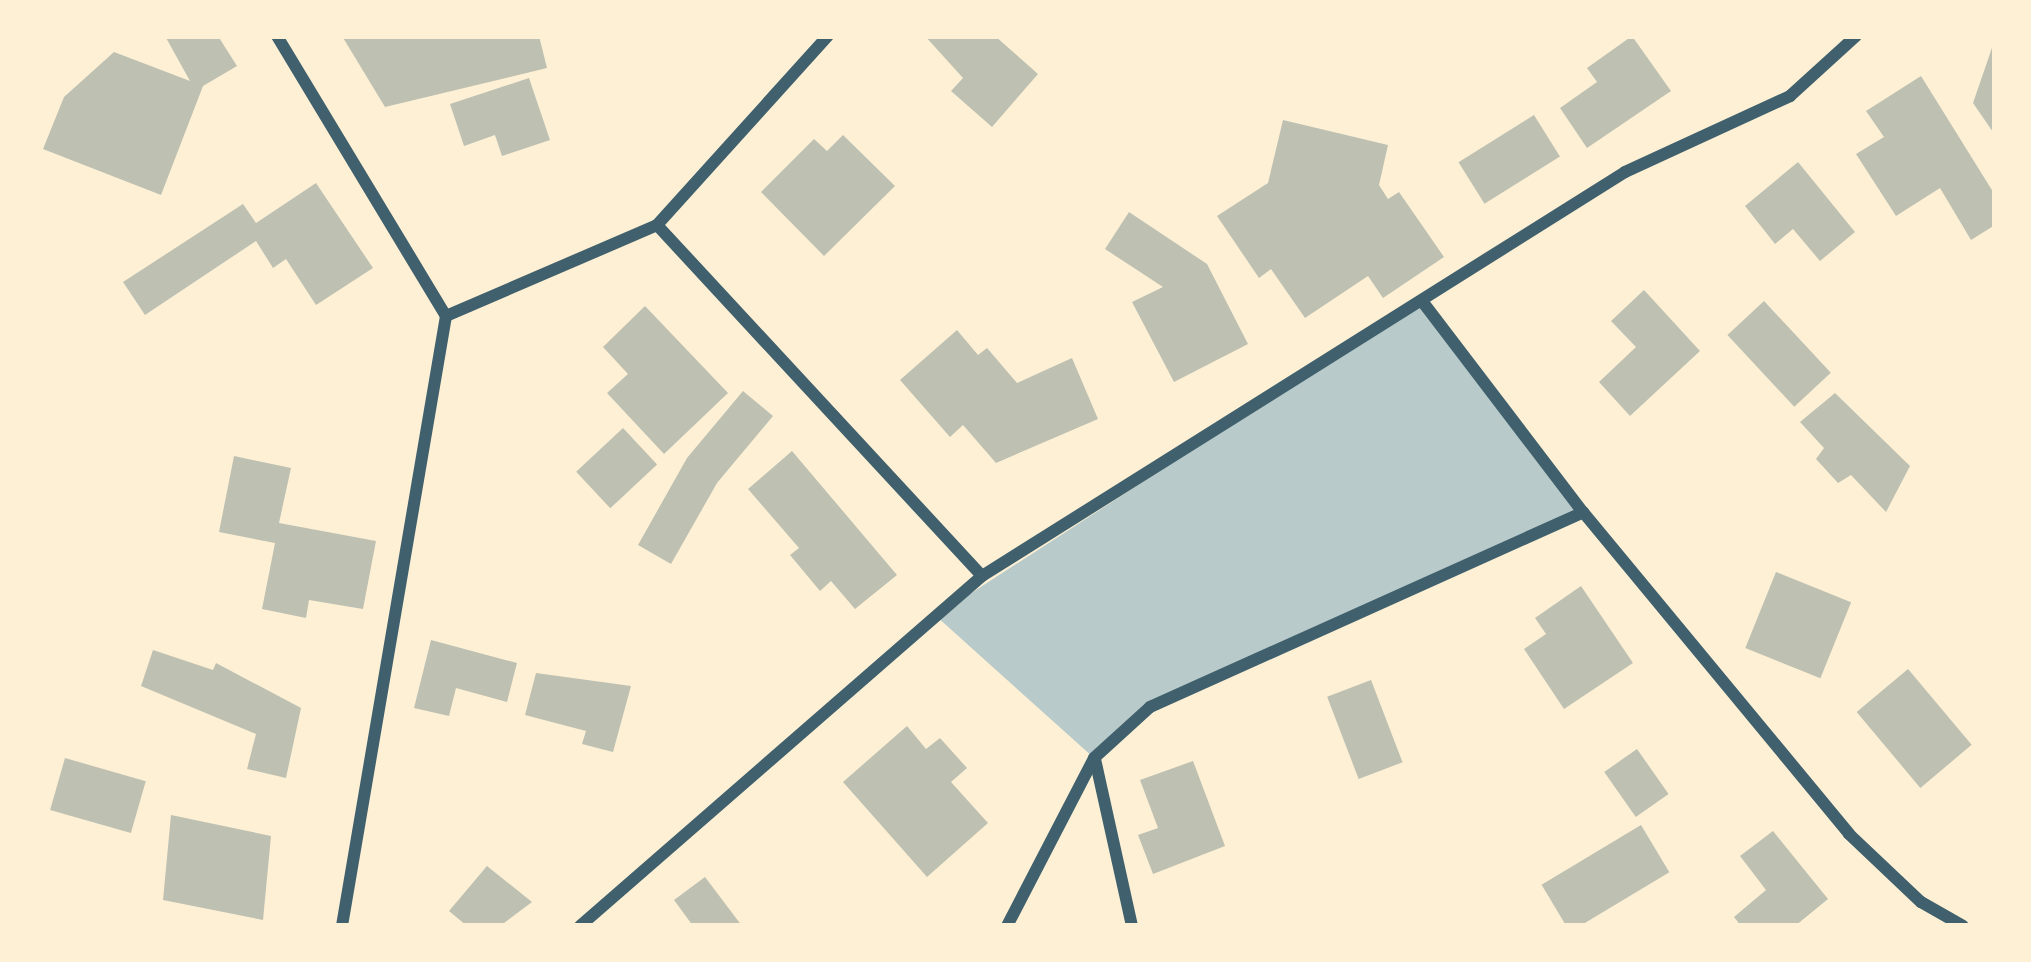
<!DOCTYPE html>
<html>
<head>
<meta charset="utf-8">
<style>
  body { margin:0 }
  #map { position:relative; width:2031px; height:962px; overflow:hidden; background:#fdf0d5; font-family:Manrope,sans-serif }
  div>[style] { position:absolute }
  .green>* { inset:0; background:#b9caca }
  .building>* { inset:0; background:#bec0b2; transform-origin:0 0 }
  .minor>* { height:12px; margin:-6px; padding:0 6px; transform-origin:6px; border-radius:6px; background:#3f606c }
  span { translate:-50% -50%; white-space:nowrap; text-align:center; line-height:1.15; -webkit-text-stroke:12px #fdf0d5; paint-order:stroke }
  .frame { position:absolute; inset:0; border:39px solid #fdf0d5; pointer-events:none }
</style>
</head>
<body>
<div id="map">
  <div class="green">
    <div style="clip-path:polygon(1422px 301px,1583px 512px,1150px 707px,1094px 758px,936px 616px)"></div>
  </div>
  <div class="building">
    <div style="clip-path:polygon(165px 36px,218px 36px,237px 66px,203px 86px,161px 195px,43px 149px,64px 97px,114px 52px,190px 81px)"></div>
    <div style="clip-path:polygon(342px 36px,539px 36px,547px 68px,385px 107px)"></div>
    <div style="clip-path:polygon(925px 36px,995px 36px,1038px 74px,992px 127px,951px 91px,963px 78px)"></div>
    <div style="clip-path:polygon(1632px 36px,1671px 91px,1587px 148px,1560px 108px,1597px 82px,1587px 68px)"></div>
    <div style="clip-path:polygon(1994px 42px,1995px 42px,1995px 135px,1973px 103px)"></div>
    <div style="clip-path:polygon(1921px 76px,1995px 195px,1995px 225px,1971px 240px,1940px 188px,1896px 216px,1856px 154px,1884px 137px,1866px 111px)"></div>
    <div style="clip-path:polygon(529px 78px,550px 140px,502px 156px,495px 135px,464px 146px,450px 104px)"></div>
    <div style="left:1534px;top:115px;width:49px;height:89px;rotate:58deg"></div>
    <div style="clip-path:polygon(1283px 120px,1388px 145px,1379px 185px,1388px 199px,1399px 192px,1444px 257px,1383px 298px,1368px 276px,1305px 318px,1271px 269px,1259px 278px,1217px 216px,1268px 183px)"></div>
    <div style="clip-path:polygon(843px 135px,895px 186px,824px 256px,761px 192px,814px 139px,827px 151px)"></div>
    <div style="clip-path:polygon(1798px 162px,1855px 232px,1820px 261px,1793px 229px,1775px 244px,1745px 206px)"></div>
    <div style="clip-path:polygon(316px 183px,373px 268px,316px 305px,286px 259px,273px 268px,256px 241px,145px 315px,123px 282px,243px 204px,256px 223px)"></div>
    <div style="clip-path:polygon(1129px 212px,1207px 264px,1248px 344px,1174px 382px,1132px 302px,1163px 287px,1105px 249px)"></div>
    <div style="clip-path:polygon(1644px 290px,1700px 351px,1630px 416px,1599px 382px,1636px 347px,1611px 321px)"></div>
    <div style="left:1764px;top:301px;width:98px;height:50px;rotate:47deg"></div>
    <div style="clip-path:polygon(645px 306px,728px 393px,664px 454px,607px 393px,628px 374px,603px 347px)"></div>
    <div style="clip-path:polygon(957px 330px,978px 355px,987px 348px,1017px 383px,1072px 358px,1098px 419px,996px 463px,963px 425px,950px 437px,900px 380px)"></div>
    <div style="clip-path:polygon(743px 391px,773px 416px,717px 483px,671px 564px,638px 545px,687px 458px)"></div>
    <div style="clip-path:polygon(1835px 393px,1910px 466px,1886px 512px,1851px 475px,1838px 483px,1816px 459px,1824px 448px,1800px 422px)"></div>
    <div style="left:623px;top:428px;width:50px;height:64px;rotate:47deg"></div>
    <div style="clip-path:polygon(792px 451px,897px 575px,855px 609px,831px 581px,820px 591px,790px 555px,799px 548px,748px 489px)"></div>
    <div style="clip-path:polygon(234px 456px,291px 468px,279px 523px,376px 541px,363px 609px,309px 600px,306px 618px,262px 609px,275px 543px,219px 532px)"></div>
    <div style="left:1776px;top:572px;width:81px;height:82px;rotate:22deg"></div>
    <div style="clip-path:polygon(1581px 586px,1633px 663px,1564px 709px,1524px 649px,1546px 634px,1535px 618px)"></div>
    <div style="clip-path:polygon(431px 640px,517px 663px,507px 702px,456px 688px,449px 716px,414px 708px)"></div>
    <div style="clip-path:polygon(153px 650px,213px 670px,216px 663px,301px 708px,286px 778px,247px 769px,256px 734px,141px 686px)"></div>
    <div style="left:1908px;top:669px;width:99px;height:67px;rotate:50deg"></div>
    <div style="clip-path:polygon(536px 673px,631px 686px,613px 752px,582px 744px,586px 731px,525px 715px)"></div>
    <div style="left:1371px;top:680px;width:88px;height:47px;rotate:69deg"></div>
    <div style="clip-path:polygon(907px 726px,926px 749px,940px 738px,967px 768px,951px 782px,988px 823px,927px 877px,843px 782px)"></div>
    <div style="left:1637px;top:749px;width:55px;height:40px;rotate:55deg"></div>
    <div style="left:65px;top:758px;width:84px;height:54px;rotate:16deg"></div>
    <div style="clip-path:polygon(1193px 761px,1225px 846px,1153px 874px,1138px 835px,1158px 828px,1140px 780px)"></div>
    <div style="clip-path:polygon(171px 815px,271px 836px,263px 920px,163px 900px)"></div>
    <div style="left:1641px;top:825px;width:55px;height:116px;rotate:59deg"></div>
    <div style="clip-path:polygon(1773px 831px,1828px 899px,1795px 926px,1741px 926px,1734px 917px,1766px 890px,1740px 856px)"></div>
    <div style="clip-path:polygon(487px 866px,532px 902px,500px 926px,467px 926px,449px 911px)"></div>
    <div style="clip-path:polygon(705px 877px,742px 926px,693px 926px,674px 900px)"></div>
  </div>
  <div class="minor">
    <div style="left:277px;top:36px;width:327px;rotate:58.9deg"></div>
    <div style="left:446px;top:316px;width:619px;rotate:99.68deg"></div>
    <div style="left:657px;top:225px;width:478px;rotate:47.2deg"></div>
    <div style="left:1422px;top:301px;width:265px;rotate:52.7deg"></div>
    <div style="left:1583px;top:512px;width:418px;rotate:50.4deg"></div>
    <div style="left:1849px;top:834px;width:99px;rotate:43.4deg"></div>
    <div style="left:1921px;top:902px;width:48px;rotate:29.7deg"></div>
    <div style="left:446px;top:316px;width:230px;rotate:-23.3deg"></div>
    <div style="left:657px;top:225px;width:255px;rotate:-47.9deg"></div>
    <div style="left:1095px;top:759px;width:171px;rotate:77.5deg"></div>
    <div style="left:580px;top:926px;width:533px;rotate:-41.04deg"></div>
    <div style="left:982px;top:576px;width:759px;rotate:-32.14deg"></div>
    <div style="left:1625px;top:172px;width:182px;rotate:-24.7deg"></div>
    <div style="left:1790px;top:96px;width:89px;rotate:-42.3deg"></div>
    <div style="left:1007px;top:926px;width:189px;rotate:-62.6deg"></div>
    <div style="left:1094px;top:758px;width:76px;rotate:-42.3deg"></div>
    <div style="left:1150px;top:707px;width:475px;rotate:-24.2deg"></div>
  </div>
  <div class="frame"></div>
</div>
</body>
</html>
